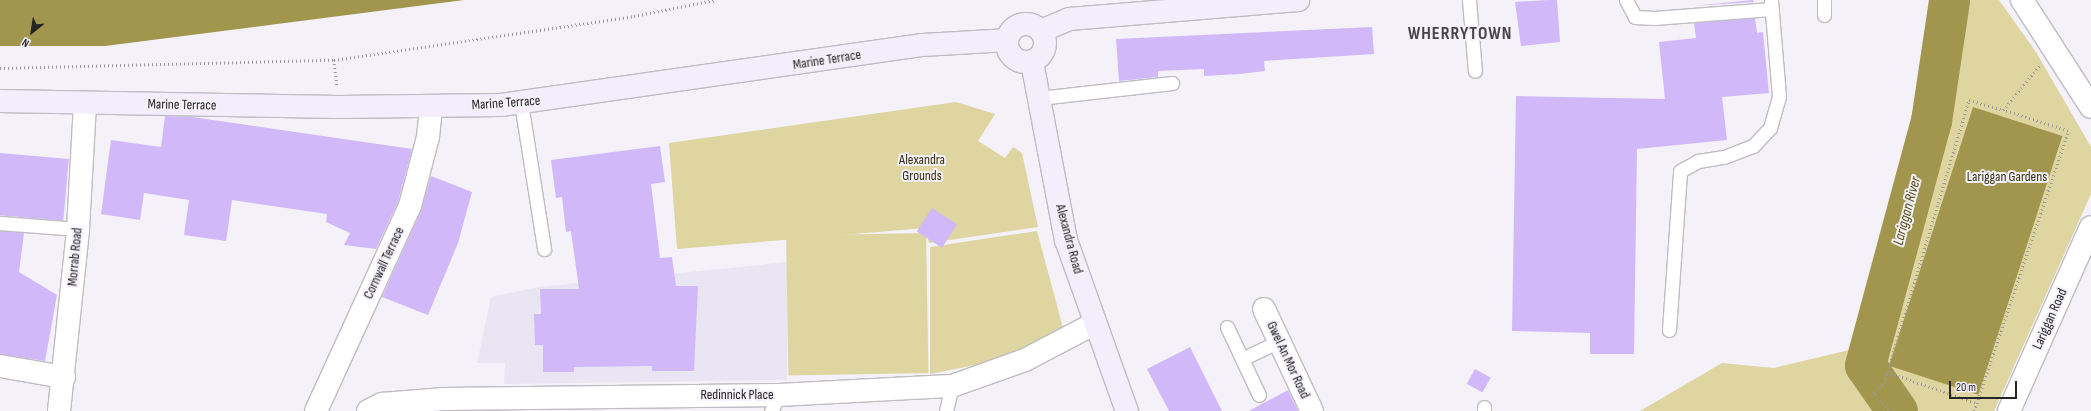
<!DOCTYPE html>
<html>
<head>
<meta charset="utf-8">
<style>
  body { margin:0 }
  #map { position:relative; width:2091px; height:411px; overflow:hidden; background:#f4f1f8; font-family:"Sofia Sans Condensed",sans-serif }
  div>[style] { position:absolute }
  .built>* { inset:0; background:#eae5f3 }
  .green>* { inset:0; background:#ded5a1; transform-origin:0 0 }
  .water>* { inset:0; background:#a2964e; transform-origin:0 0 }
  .river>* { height:41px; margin:-20.5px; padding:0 20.5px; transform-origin:20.5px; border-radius:20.5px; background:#a2964e }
  .building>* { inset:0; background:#d1b8f9; transform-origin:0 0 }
  .path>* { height:2.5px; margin-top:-1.25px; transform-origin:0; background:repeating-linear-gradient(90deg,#99979c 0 1px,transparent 0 4px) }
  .roads { filter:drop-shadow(1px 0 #bfbcc3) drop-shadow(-1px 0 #bfbcc3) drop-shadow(0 1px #bfbcc3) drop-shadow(0 -1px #bfbcc3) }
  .lane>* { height:13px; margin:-6.5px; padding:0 6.5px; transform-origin:6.5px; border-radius:6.5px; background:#fff }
  .street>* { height:22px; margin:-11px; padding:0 11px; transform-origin:11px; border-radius:11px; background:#fff }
  .secondary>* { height:22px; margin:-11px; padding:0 11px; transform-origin:11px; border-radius:11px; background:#f3edfc }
  .secondary>.ring { margin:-11px; padding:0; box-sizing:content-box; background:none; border:22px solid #f3edfc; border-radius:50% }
  span { translate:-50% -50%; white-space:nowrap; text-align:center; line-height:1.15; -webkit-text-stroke:4px #f4f1f8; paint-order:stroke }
  .street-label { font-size:14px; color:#252426 }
  .park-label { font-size:14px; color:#342e0e }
  .water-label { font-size:15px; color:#554b14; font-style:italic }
  .district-label { font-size:18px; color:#454349; font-weight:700; letter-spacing:1px }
  .north { position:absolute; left:12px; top:12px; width:40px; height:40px; -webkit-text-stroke:3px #f4f1f8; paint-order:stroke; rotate:210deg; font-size:11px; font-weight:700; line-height:16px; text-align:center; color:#252426 }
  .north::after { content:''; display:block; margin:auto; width:14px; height:18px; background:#252426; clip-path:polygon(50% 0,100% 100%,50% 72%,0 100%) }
  .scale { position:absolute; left:1949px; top:381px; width:68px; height:18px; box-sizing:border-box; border:2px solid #252426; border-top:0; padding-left:5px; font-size:12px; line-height:14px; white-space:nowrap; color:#252426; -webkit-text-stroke:3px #f4f1f8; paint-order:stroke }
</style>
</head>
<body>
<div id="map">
  <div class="built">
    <div style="clip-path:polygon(788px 262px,787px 380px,504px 384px,505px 363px,477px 363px,491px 297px,538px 287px)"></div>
  </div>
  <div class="green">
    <div style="clip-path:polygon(1962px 0,1999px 0,2036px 52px,2091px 147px,2091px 194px,1994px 411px,1640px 411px,1722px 363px,1774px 368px,1874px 344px,1936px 123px)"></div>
    <div style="clip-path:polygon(956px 102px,995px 114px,978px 141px,1005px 158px,1013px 147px,1022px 153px,1038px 227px,929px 243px,925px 228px,677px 249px,669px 143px)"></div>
    <div style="clip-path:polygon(1037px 231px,1063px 328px,1021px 356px,930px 374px,930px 247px)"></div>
    <div style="left:926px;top:233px;width:140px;height:140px;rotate:89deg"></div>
  </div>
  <div class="water">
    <div style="clip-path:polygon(0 0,464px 0,105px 46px,0 46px)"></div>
    <div style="left:1973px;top:107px;width:94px;height:272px;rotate:18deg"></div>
  </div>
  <div class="river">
    <div style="left:1897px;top:411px;width:56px;rotate:-124.8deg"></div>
    <div style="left:1865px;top:365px;width:253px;rotate:-74.9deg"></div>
    <div style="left:1931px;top:121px;width:122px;rotate:-81.5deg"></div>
  </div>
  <div class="building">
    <div style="clip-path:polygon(1548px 0,1557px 0,1560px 42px,1521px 46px,1515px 2px)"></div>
    <div style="clip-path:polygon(1753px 0,1754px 2px,1693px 6px)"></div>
    <div style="clip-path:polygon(1755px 18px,1757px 33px,1763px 32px,1769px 93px,1722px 97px,1727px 140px,1637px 149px,1634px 354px,1590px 354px,1590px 333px,1512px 331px,1516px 96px,1665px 99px,1659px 42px,1696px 38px,1694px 23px)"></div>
    <div style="clip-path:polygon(1372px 27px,1374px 54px,1264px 61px,1265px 71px,1240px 74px,1204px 76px,1204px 69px,1158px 71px,1158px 77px,1119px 81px,1116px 39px)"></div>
    <div style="clip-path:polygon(165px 116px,192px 117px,412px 149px,398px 202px,376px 249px,344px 245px,350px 233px,326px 222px,327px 214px,232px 200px,226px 241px,184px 235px,189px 200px,144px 193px,140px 220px,101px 214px,111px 140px,161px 147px)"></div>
    <div style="clip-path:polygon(660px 146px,665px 182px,651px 184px,660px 258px,672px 257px,676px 286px,698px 286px,694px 371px,652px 371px,652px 366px,574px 367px,574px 372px,543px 372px,543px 345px,535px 345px,534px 314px,541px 314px,540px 289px,579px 289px,571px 231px,566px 232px,562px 197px,556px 198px,551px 160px)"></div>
    <div style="left:0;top:153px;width:69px;height:62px;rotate:5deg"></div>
    <div style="clip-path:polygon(431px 176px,472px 192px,458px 243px,428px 315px,382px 297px,421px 211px)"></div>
    <div style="left:932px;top:208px;width:30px;height:28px;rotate:33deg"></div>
    <div style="clip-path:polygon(0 231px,24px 233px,19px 272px,57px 295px,45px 361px,0 354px)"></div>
    <div style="clip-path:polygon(1190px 347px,1222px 411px,1169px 411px,1147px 369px)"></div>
    <div style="left:1475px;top:369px;width:18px;height:17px;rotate:29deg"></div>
    <div style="clip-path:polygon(1288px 390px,1298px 411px,1249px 411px)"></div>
  </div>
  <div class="path">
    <div style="left:334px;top:60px;width:26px;rotate:83deg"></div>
    <div style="left:0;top:68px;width:334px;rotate:-1.4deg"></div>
    <div style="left:334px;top:60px;width:303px;rotate:-8.3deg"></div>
    <div style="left:634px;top:16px;width:82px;rotate:-11.3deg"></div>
    <div style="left:1887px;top:372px;width:94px;rotate:19.2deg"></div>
    <div style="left:1888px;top:411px;width:23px;rotate:-130deg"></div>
    <div style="left:1873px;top:393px;width:15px;rotate:-42deg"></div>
    <div style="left:1884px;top:383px;width:295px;rotate:-73.3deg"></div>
    <div style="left:1969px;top:100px;width:35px;rotate:16deg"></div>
    <div style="left:2003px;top:110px;width:57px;rotate:-50.7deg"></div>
    <div style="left:1974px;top:411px;width:295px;rotate:-71.4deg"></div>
    <div style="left:2068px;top:131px;width:68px;rotate:-162.1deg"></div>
  </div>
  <div class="roads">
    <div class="lane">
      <div style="left:1469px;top:0;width:71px;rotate:85.2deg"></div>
      <div style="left:1626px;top:0;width:19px;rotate:62deg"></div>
      <div style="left:1635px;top:17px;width:19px;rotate:3deg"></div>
      <div style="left:1654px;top:18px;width:118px;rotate:-4.4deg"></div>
      <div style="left:1824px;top:0;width:15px;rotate:90deg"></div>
      <div style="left:1039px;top:98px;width:134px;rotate:-6.4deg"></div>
      <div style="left:521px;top:103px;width:148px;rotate:81deg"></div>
      <div style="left:0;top:223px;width:78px;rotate:4.4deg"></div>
      <div style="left:1227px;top:327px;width:75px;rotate:64.8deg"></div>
      <div style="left:1669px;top:330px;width:159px;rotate:-86deg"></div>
      <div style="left:1680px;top:171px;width:21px;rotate:-29deg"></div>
      <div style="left:1698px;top:161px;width:26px;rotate:-9deg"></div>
      <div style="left:1724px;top:157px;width:31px;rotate:-21deg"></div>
      <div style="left:1753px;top:146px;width:25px;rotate:-47deg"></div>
      <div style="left:1770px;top:128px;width:33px;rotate:-74deg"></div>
      <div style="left:1779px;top:96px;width:96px;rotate:-94.8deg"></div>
      <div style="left:1242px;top:359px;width:41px;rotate:-25.9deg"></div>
      <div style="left:771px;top:411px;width:18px;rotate:-63deg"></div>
      <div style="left:946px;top:411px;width:26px;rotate:-77deg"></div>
      <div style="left:1484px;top:411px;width:4px;rotate:-90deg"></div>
    </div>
    <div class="street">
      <div style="left:2022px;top:0;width:127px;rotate:57.2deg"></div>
      <div style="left:1264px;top:309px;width:113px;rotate:64.8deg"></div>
      <div style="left:0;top:366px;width:65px;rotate:9.8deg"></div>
      <div style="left:59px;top:411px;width:183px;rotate:-84deg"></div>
      <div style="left:78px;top:229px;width:126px;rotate:-86.8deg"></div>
      <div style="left:316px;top:411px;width:226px;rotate:-65.4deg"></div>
      <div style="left:410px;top:206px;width:71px;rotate:-75.4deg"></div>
      <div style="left:428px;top:137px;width:29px;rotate:-84deg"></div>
      <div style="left:368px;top:411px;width:16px;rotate:-27deg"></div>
      <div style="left:382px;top:404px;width:62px;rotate:-4.6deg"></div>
      <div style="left:444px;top:399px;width:335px;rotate:-0.7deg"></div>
      <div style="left:779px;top:395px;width:173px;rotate:-3deg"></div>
      <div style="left:952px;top:386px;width:77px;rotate:-19.6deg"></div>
      <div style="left:1025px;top:360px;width:78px;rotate:-27.6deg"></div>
      <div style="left:2009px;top:411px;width:201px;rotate:-66deg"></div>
    </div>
    <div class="secondary">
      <div class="ring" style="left:1007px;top:24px;width:16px;height:16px"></div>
      <div style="left:1041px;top:31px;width:30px;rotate:-23deg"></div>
      <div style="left:1069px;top:19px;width:230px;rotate:-4.7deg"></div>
      <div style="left:1032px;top:62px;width:181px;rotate:79.2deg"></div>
      <div style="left:1066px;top:240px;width:182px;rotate:70.4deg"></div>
      <div style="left:0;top:101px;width:338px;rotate:1deg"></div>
      <div style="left:338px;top:107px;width:163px;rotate:-0.7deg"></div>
      <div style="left:501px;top:105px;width:426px;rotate:-8.1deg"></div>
      <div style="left:923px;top:45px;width:84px;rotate:-3.4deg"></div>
    </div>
  </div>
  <div class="street-label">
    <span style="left:827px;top:60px;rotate:-9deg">Marine Terrace</span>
    <span style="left:506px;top:103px;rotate:-4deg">Marine Terrace</span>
    <span style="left:182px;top:105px;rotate:1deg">Marine Terrace</span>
    <span style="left:1069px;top:239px;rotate:75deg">Alexandra Road</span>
    <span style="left:75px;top:257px;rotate:-85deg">Morrab Road</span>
    <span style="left:384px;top:263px;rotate:-65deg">Cornwall Terrace</span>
    <span style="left:2050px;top:319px;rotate:-66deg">Lariggan Road</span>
    <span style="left:1288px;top:360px;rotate:65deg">Gwel An Mor Road</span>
    <span style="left:737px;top:395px">Redinnick Place</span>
  </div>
  <div class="park-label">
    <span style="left:922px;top:168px">Alexandra<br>Grounds</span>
    <span style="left:2007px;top:177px">Lariggan Gardens</span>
  </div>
  <div class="water-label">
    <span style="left:1907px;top:211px;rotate:-75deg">Lariggan River</span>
  </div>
  <div class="district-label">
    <span style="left:1460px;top:34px">WHERRYTOWN</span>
  </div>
  <div class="north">N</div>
  <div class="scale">20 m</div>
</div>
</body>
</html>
